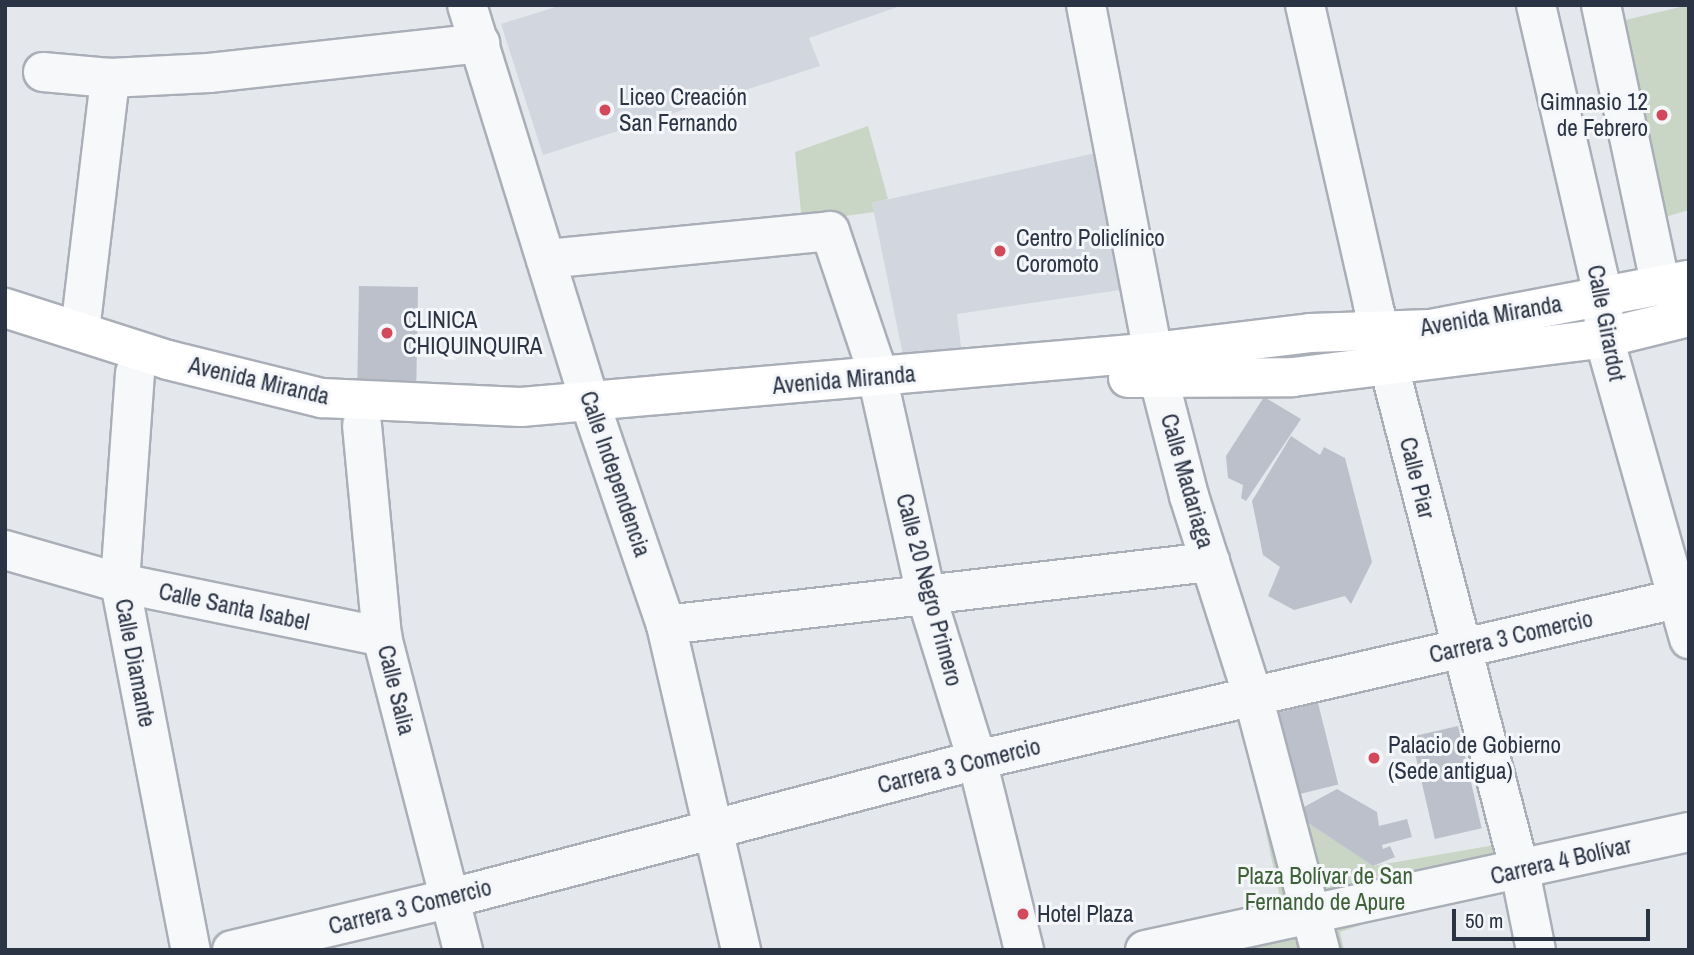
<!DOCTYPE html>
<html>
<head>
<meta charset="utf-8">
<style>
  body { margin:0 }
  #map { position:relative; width:1694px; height:955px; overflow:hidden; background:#e4e7ec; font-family:"Archivo Narrow",sans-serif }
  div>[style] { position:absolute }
  .built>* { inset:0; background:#d2d6de }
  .green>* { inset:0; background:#c9d6c5 }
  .building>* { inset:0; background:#bbc0ca; transform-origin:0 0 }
  .roads { filter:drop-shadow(2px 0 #a9aeb7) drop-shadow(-2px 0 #a9aeb7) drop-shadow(0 2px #a9aeb7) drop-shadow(0 -2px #a9aeb7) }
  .minor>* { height:38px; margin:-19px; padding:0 19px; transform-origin:19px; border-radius:19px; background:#f7f8fa }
  .major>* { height:38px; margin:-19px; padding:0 19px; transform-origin:19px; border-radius:19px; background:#fff }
  .dots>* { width:19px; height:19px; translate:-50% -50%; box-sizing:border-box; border:4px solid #f4f6f9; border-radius:50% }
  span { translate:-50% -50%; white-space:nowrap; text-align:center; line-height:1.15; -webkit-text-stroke:6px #f4f6f9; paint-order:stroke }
  .poi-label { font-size:23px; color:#2b3445 }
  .left { translate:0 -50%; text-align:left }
  .right { translate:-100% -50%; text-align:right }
  .street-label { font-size:23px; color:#2b3445 }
  .park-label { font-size:23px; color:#3f6138 }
  .frame { position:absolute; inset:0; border:7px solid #2b3445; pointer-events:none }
  .scale { position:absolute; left:1452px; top:909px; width:198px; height:32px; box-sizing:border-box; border:4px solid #2b3445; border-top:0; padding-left:9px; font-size:21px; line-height:24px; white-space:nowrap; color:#2b3445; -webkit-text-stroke:5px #f4f6f9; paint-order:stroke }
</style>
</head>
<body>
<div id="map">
  <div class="built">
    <div style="clip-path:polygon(562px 5px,903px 5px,809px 38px,820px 66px,543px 155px,501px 24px)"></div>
    <div style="clip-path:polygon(1100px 152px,1127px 289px,957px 314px,962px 356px,904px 360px,872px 203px)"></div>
  </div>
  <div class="green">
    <div style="clip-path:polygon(1689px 5px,1689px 210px,1651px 221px,1621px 21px)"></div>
    <div style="clip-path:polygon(868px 126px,888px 199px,872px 203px,874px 212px,802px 222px,795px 152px)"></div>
    <div style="clip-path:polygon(1239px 707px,1293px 813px,1373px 866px,1495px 845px,1520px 871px,1340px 932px,1344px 950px,1145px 950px,1284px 917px)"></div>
  </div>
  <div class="building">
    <div style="left:359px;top:286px;width:59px;height:94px;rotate:1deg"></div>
    <div style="clip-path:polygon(1264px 397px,1301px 419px,1246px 501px,1241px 498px,1243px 485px,1228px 478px,1226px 456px)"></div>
    <div style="clip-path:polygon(1291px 436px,1320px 455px,1324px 447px,1345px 458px,1372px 562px,1351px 604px,1345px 596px,1294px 610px,1268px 596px,1280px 567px,1263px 555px,1252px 501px)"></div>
    <div style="left:1318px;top:703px;width:84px;height:49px;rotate:76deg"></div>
    <div style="left:1458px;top:726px;width:105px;height:48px;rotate:77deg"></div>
    <div style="clip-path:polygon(1337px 789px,1377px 812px,1379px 826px,1407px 819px,1412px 837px,1382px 845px,1383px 849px,1390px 846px,1395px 857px,1373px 866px,1293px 813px)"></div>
  </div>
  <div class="roads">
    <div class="minor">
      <div style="left:467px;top:5px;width:417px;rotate:72.8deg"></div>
      <div style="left:590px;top:403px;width:235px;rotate:71.1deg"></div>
      <div style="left:666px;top:625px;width:334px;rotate:77deg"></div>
      <div style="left:1086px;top:5px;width:370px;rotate:79.1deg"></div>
      <div style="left:1156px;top:368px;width:132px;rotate:75.5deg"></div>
      <div style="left:1189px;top:496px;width:210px;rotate:72.3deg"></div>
      <div style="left:1253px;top:696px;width:263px;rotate:75.2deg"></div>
      <div style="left:1305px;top:5px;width:308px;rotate:77.2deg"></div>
      <div style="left:1373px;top:305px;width:585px;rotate:75.44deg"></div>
      <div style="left:1520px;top:871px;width:81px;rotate:78.6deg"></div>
      <div style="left:1536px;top:5px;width:299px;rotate:77deg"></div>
      <div style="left:1603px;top:296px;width:42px;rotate:88.6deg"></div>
      <div style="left:1604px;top:338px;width:313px;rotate:74.2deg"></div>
      <div style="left:1601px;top:5px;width:288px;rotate:78deg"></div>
      <div style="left:43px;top:72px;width:67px;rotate:5.1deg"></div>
      <div style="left:110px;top:78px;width:99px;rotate:-2.9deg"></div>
      <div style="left:209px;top:73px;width:273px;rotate:-6.3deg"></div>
      <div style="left:546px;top:259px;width:285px;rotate:-5.6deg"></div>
      <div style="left:830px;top:231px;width:138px;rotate:71.4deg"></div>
      <div style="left:874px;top:362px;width:239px;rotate:77.4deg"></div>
      <div style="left:926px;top:595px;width:173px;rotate:72.8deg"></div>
      <div style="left:977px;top:760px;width:196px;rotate:76.1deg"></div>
      <div style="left:80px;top:331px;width:255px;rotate:-83.2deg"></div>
      <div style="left:135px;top:373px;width:211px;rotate:94.1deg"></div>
      <div style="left:120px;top:583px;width:374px;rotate:79.1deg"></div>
      <div style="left:362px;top:425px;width:213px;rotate:84.6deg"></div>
      <div style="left:382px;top:637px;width:323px;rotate:75.5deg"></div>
      <div style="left:5px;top:550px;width:120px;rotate:16deg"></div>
      <div style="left:120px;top:583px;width:268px;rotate:11.6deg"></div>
      <div style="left:666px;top:625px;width:548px;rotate:-6.61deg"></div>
      <div style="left:232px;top:950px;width:222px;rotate:-13.3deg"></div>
      <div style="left:448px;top:899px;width:547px;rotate:-14.72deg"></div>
      <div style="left:977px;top:760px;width:731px;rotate:-12.97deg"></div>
      <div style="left:1145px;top:950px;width:557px;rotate:-12.24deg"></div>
    </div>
    <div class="major">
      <div style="left:5px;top:308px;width:171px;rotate:17.7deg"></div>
      <div style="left:168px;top:360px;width:159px;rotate:13.9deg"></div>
      <div style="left:322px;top:398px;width:199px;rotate:2.6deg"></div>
      <div style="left:521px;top:407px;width:634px;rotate:-4.97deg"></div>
      <div style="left:1153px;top:352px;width:158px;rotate:-6.9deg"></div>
      <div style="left:1310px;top:333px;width:121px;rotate:-1.9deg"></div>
      <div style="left:1431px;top:329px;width:263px;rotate:-10.8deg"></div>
      <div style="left:1128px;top:378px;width:165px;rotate:-0.3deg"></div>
      <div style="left:1293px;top:377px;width:313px;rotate:-7.1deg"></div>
      <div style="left:1604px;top:338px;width:88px;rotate:-13.9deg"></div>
    </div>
  </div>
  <div class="dots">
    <div style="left:605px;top:110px;background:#d1495b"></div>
    <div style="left:1662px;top:115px;background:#d1495b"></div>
    <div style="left:1000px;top:251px;background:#d1495b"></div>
    <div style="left:387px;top:333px;background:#d1495b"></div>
    <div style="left:1374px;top:758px;background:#d1495b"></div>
    <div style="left:1023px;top:914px;background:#d1495b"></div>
  </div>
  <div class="poi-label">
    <span class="left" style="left:619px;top:110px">Liceo Creación<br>San Fernando</span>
    <span class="right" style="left:1648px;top:115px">Gimnasio 12<br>de Febrero</span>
    <span class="left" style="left:1016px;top:251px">Centro Policlínico<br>Coromoto</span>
    <span class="left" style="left:403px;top:333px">CLINICA<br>CHIQUINQUIRA</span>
    <span class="left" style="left:1388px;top:758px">Palacio de Gobierno<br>(Sede antigua)</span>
    <span class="left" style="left:1037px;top:914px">Hotel Plaza</span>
  </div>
  <div class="street-label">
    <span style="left:1491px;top:316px;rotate:-10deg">Avenida Miranda</span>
    <span style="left:1606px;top:323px;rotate:79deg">Calle Girardot</span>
    <span style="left:844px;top:380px;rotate:-5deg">Avenida Miranda</span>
    <span style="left:259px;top:381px;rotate:13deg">Avenida Miranda</span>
    <span style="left:615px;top:474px;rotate:71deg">Calle Independencia</span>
    <span style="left:1417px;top:478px;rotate:76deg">Calle Piar</span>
    <span style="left:1187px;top:481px;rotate:74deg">Calle Madariaga</span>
    <span style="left:929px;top:590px;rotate:75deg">Calle 20 Negro Primero</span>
    <span style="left:234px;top:607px;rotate:12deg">Calle Santa Isabel</span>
    <span style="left:1511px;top:637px;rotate:-13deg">Carrera 3 Comercio</span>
    <span style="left:135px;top:663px;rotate:79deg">Calle Diamante</span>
    <span style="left:396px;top:690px;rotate:76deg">Calle Salia</span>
    <span style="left:959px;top:766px;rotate:-14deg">Carrera 3 Comercio</span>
    <span style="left:1561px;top:861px;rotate:-13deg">Carrera 4 Bolívar</span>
    <span style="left:410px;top:907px;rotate:-14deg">Carrera 3 Comercio</span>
  </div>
  <div class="park-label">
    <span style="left:1325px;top:889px">Plaza Bolívar de San<br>Fernando de Apure</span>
  </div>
  <div class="frame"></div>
  <div class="scale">50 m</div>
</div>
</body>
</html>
